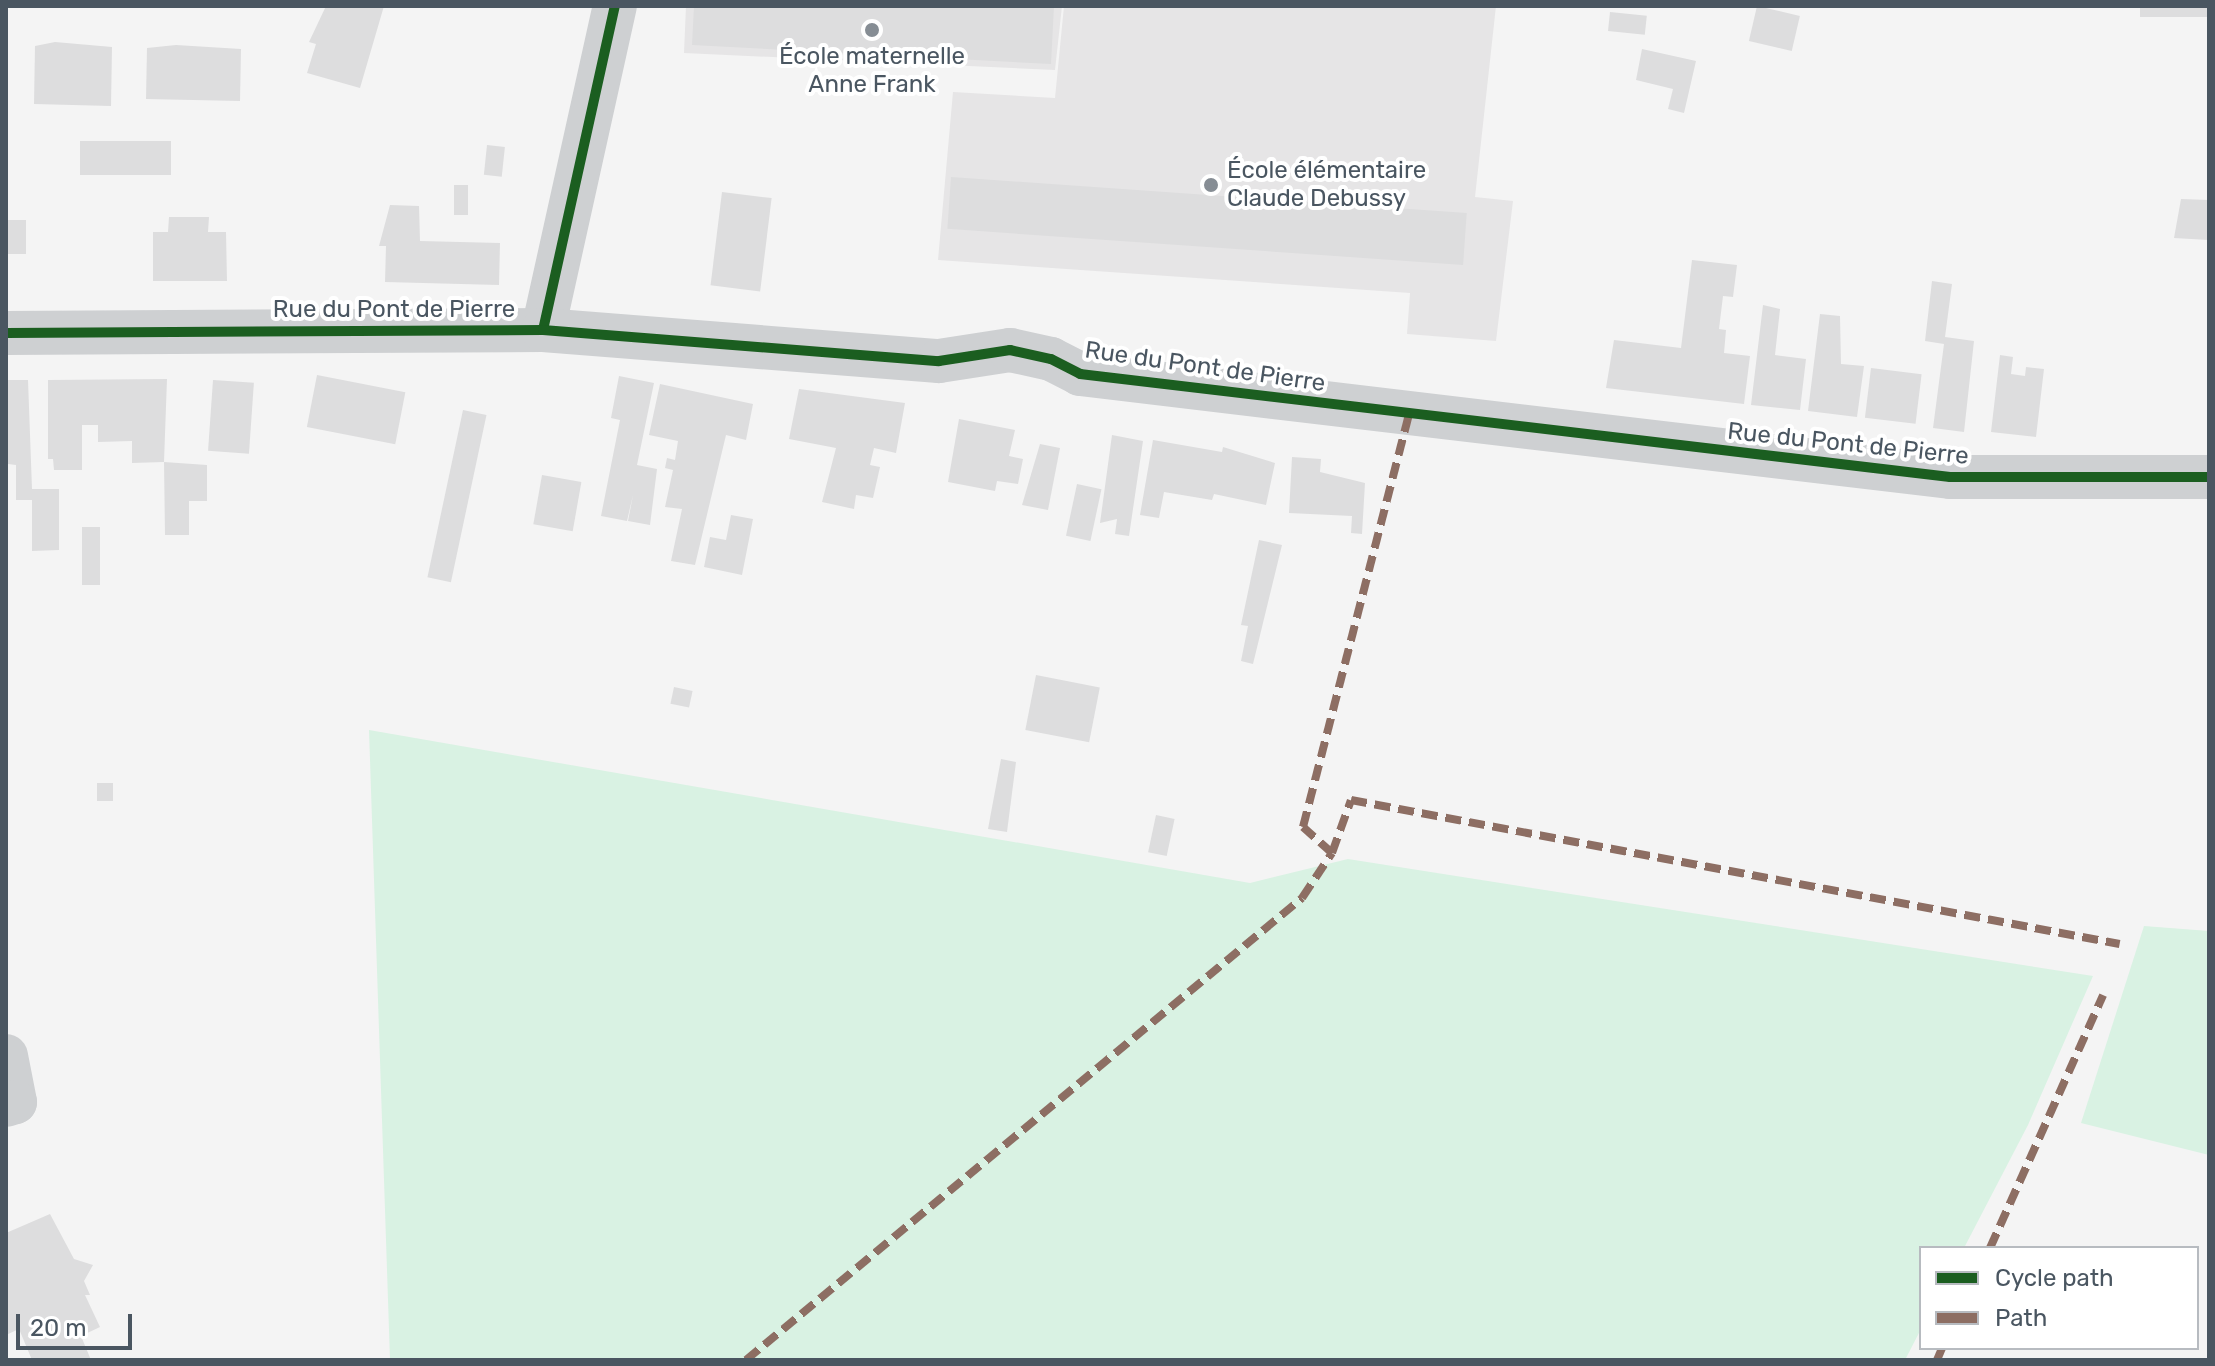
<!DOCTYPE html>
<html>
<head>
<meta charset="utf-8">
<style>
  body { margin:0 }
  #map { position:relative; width:2215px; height:1366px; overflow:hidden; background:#f4f4f4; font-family:Rubik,sans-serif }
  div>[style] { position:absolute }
  .education>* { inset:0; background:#e6e5e6 }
  .green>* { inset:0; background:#d9f2e3 }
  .building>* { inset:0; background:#ddddde; transform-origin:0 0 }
  .minor>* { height:44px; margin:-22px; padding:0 22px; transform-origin:22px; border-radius:22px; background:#ced0d2 }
  .quiet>* { height:8px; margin-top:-4px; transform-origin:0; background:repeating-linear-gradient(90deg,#8d6e63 0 16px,transparent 0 24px) }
  .cycleway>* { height:10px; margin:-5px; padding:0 5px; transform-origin:5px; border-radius:5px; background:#1b5e20 }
  .dots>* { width:22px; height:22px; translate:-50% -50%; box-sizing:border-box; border:4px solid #fff; border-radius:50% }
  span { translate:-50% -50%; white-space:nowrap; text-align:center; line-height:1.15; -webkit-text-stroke:8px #fff; paint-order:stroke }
  .poi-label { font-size:24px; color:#4a5661 }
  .left { translate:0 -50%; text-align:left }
  .street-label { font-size:24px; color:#4a5661 }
  .frame { position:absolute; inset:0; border:8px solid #4a5661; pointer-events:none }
  .legend { position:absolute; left:1919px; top:1246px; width:280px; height:104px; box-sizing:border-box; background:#fff; border:2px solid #b7bbc0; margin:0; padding:10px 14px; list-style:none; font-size:24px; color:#4a5661 }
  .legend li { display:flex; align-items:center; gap:16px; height:40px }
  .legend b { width:40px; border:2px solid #b7bbc0 }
  .scale { position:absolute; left:16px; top:1314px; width:116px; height:36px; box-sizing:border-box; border:4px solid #4a5661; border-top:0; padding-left:10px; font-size:24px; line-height:28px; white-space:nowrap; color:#4a5661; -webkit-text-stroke:6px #fff; paint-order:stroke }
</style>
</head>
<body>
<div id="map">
  <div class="education">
    <div style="clip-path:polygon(686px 6px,1062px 6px,1055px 70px,684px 53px)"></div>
    <div style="clip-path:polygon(1064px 6px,1496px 6px,1475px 197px,1513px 201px,1496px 341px,1407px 334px,1410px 293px,938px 260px,953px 92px,1055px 98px)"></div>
  </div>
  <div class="green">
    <div style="clip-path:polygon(369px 730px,1250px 883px,1348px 859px,2093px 976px,2028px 1125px,1964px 1248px,1921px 1248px,1921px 1329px,1905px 1360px,390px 1360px)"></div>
    <div style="clip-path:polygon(2144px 926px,2209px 931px,2209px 1155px,2081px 1123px)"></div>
  </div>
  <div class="building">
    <div style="clip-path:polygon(326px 6px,384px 6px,360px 88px,307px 73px,316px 44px,309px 42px)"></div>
    <div style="clip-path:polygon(694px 6px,1054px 6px,1051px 64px,692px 45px)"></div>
    <div style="left:1757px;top:6px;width:44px;height:36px;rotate:13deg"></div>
    <div style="left:2140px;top:6px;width:69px;height:11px"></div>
    <div style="left:1610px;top:12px;width:37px;height:19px;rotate:6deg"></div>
    <div style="clip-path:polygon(55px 42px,112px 47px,111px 106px,34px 104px,35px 46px)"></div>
    <div style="clip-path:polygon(176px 45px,241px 49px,240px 101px,146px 99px,147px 48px)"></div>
    <div style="clip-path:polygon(1642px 49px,1696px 61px,1684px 113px,1668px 109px,1673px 89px,1636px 80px)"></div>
    <div style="left:171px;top:141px;width:34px;height:91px;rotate:90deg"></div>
    <div style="left:487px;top:145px;width:18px;height:30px;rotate:6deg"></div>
    <div style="left:951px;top:177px;width:517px;height:52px;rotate:4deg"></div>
    <div style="left:454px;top:185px;width:14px;height:30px"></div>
    <div style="left:722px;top:192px;width:50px;height:94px;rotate:7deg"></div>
    <div style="clip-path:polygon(2181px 199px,2209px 200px,2209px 240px,2174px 238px)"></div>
    <div style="clip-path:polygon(390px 205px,419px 206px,420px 241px,500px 243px,499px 285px,385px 282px,386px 246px,379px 246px)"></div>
    <div style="clip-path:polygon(169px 217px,209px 217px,208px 232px,226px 232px,227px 281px,153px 281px,153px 232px,168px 232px)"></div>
    <div style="left:6px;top:220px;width:20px;height:34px"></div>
    <div style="clip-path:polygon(1692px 260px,1737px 265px,1733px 297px,1723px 296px,1719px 329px,1726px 330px,1724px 353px,1750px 356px,1744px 404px,1606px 388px,1614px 340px,1681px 348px)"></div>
    <div style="clip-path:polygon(1932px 281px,1952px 284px,1945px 337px,1974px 341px,1964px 432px,1933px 428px,1944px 344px,1925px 341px)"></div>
    <div style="clip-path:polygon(1763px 305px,1780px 309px,1775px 355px,1806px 359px,1800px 410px,1751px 405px)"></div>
    <div style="clip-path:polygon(1820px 314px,1840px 316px,1841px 364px,1864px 366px,1857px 417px,1808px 411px)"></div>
    <div style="clip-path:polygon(2000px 355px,2013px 357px,2011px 374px,2025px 376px,2026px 367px,2044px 369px,2036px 437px,1991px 432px)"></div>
    <div style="left:1871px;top:368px;width:51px;height:50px;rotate:7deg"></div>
    <div style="left:317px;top:375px;width:90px;height:53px;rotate:11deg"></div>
    <div style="clip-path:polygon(619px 376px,654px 383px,637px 465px,657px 469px,650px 525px,628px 521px,633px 495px,627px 521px,601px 516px,620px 420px,611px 418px)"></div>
    <div style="clip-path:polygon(167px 379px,164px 462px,132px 463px,132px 441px,98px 442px,98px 425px,82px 425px,82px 470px,54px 470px,53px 459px,48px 459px,48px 380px)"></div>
    <div style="clip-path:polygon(6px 380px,28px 380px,32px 489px,59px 489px,59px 550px,32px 551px,32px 500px,16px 500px,16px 465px,8px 464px)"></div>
    <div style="left:213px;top:380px;width:41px;height:71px;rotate:4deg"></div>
    <div style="clip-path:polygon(660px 384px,753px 404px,746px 440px,726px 435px,695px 565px,671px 561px,682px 509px,665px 507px,673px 470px,665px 468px,667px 458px,675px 460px,678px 441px,649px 435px)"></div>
    <div style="clip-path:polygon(799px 389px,905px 403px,896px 453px,874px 448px,870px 465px,880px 467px,873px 498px,856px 495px,854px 509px,822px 502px,836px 448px,789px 439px)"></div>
    <div style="left:463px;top:410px;width:24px;height:171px;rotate:12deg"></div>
    <div style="clip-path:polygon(959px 419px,1015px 430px,1009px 456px,1023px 459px,1018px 484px,997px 481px,995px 491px,948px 482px)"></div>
    <div style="clip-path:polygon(1112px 435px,1143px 441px,1129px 536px,1115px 534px,1117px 519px,1100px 523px)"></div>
    <div style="clip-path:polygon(1153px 440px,1222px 452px,1223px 447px,1275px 463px,1266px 505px,1214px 494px,1212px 500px,1164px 492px,1159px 518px,1140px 515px)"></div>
    <div style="clip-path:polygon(1040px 444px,1060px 448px,1048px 510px,1022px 505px)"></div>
    <div style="clip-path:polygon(1292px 457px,1321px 459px,1320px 472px,1365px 483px,1362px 534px,1351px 533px,1352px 516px,1289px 513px)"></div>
    <div style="clip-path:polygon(164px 462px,207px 465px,207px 501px,189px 501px,189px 535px,165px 535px)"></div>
    <div style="left:542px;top:475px;width:40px;height:50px;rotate:10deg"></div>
    <div style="left:1077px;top:484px;width:25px;height:53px;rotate:12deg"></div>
    <div style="clip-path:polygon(731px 515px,753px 519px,742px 575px,704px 567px,710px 537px,726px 540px)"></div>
    <div style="left:82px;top:527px;width:18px;height:58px"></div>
    <div style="clip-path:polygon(1259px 540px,1282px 545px,1253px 664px,1241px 661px,1248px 626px,1241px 625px)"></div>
    <div style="left:1036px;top:675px;width:65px;height:56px;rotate:11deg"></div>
    <div style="left:674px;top:687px;width:19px;height:17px;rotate:12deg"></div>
    <div style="clip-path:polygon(1001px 759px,1016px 762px,1007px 832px,988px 829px)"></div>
    <div style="left:97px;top:783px;width:16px;height:18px"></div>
    <div style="left:1156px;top:815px;width:19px;height:38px;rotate:12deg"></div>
    <div style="clip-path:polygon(50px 1214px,74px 1259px,93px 1265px,84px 1281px,90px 1295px,85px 1295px,100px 1327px,81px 1336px,91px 1360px,32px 1360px,19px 1329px,6px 1335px,6px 1233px)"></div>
  </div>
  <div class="minor">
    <div style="left:543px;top:330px;width:332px;rotate:-77.5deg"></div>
    <div style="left:6px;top:333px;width:537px;rotate:-0.32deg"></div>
    <div style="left:543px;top:330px;width:397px;rotate:4.5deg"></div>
    <div style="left:939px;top:361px;width:72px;rotate:-8.8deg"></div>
    <div style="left:1010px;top:350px;width:42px;rotate:12.4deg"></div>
    <div style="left:1051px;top:359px;width:33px;rotate:27deg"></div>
    <div style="left:1080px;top:374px;width:876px;rotate:6.75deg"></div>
    <div style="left:1950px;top:477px;width:259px"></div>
    <div style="left:6px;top:1056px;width:47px;rotate:78.9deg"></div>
    <div style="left:15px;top:1102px;width:9px;rotate:162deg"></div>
  </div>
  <div class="quiet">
    <div style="left:1332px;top:853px;width:56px;rotate:-70.3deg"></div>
    <div style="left:1351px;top:800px;width:782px;rotate:10.61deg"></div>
    <div style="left:1990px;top:1248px;width:277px;rotate:-65.9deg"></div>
    <div style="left:746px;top:1360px;width:723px;rotate:-39.72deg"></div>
    <div style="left:1302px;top:898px;width:54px;rotate:-56.3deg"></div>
    <div style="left:1332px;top:853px;width:39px;rotate:-138deg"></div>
    <div style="left:1303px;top:827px;width:427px;rotate:-75.6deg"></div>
    <div style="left:1937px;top:1360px;width:13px;rotate:-67deg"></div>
  </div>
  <div class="cycleway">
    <div style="left:543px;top:330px;width:332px;rotate:-77.5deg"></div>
    <div style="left:6px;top:333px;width:537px;rotate:-0.32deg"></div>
    <div style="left:543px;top:330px;width:397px;rotate:4.5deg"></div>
    <div style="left:939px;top:361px;width:72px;rotate:-8.8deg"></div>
    <div style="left:1010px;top:350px;width:42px;rotate:12.4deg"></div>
    <div style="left:1051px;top:359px;width:33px;rotate:27deg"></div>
    <div style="left:1080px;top:374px;width:876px;rotate:6.75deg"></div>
    <div style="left:1950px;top:477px;width:259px"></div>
  </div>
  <div class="dots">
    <div style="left:872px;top:30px;background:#868d94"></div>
    <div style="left:1211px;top:185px;background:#868d94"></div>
  </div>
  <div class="poi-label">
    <span style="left:872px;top:71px">École maternelle<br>Anne Frank</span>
    <span class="left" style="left:1227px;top:185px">École élémentaire<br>Claude Debussy</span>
  </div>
  <div class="street-label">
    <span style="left:394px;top:310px">Rue du Pont de Pierre</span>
    <span style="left:1205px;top:367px;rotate:8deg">Rue du Pont de Pierre</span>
    <span style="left:1848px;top:444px;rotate:6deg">Rue du Pont de Pierre</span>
  </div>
  <div class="frame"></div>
  <ul class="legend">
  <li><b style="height:10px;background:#1b5e20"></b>Cycle path</li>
  <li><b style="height:10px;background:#8d6e63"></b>Path</li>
  </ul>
  <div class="scale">20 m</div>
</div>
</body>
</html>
